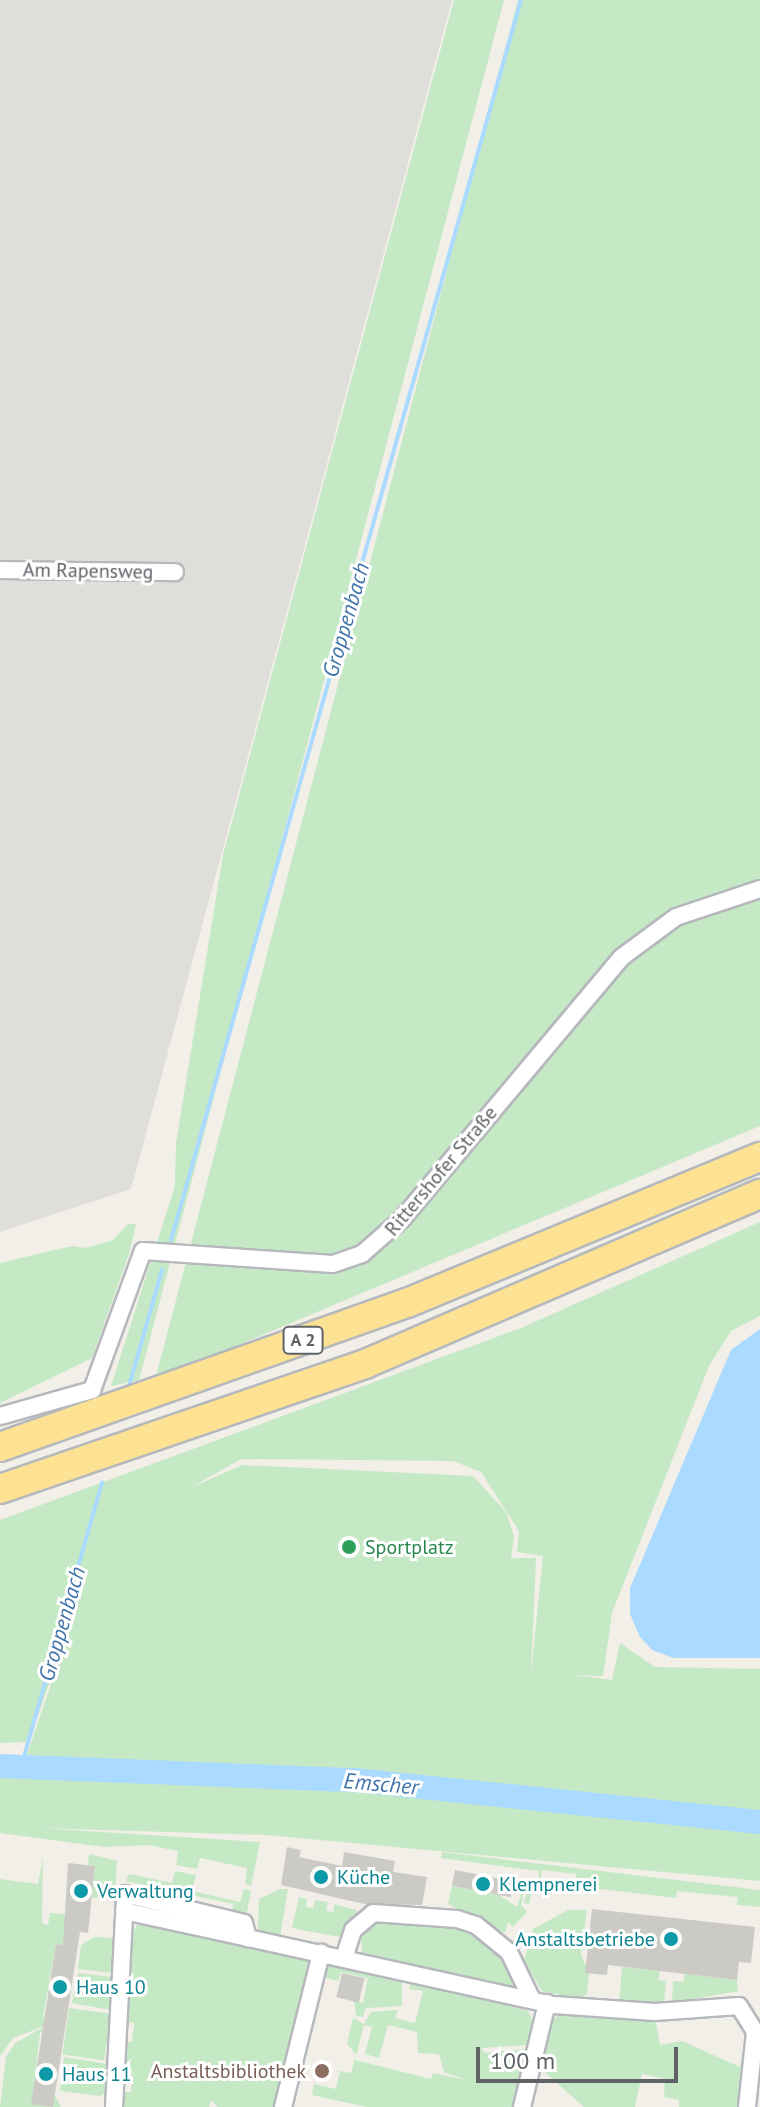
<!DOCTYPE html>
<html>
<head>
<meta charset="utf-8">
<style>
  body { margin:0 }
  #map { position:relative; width:760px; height:2107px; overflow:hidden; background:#f1efe8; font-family:"PT Sans",sans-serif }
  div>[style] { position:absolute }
  .industrial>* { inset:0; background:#e0deda }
  .green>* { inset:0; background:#c5e8c5; transform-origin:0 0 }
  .water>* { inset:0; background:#aadaff }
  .stream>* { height:4px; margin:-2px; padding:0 2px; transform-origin:2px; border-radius:2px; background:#aadaff }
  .river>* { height:24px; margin:-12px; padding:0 12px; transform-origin:12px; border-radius:12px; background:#aadaff }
  .building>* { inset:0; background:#cccac5; transform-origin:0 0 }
  .roads { filter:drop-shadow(2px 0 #b5b8bc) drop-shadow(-2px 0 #b5b8bc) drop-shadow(0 2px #b5b8bc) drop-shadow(0 -2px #b5b8bc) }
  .minor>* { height:16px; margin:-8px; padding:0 8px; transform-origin:8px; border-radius:8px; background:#fff }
  .motorway>* { height:28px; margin:-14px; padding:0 14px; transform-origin:14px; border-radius:14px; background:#fde293 }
  .dots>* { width:22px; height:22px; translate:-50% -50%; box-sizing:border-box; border:4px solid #fff; border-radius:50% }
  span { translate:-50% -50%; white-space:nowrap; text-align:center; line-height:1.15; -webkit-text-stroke:6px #fff; paint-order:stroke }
  .shield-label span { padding:2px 6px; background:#fff; border:2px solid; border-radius:6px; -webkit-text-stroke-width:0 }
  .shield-label { font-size:18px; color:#5f6368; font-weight:700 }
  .street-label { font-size:20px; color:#5f6368 }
  .leisure-label { font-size:20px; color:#27864d }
  .left { translate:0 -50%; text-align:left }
  .culture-label { font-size:20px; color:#0d838f }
  .right { translate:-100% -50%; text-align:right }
  .education-label { font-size:20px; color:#785e54 }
  .water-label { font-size:22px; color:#4174aa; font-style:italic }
  .scale { position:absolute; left:476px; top:2047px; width:202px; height:36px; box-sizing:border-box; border:4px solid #5f6368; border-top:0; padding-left:10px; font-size:24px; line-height:28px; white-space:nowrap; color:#5f6368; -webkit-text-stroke:6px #fff; paint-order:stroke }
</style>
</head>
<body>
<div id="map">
  <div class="industrial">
    <div style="clip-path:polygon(0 0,452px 0,131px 1189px,0 1232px)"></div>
  </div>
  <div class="green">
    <div style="clip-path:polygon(454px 0,504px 0,139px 1380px,111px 1386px,175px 1186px,176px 1143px,223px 855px)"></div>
    <div style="clip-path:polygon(518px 0,760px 0,760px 1126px,155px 1380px)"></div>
    <div style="clip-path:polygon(evenodd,760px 1222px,760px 1316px,731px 1331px,709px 1366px,612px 1613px,603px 1676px,574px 1675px,612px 1680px,620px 1643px,655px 1667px,760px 1669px,760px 1881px,267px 1835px,39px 1828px,260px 1842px,251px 1886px,245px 1884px,247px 1868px,200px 1858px,197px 1869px,176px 1865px,178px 1851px,148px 1845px,104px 1847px,0 1833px,0 1775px,20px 1775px,84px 1588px,28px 1742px,0 1743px,0 1520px,521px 1328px,760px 1222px,241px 1459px,453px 1461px,481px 1472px,519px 1531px,517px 1552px,543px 1556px,531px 1673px,536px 1558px,511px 1558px,514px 1536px,506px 1512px,473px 1476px,242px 1465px,190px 1488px,241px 1459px)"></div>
    <div style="clip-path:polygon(128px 1224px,136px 1224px,130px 1251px,92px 1358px,0 1403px,0 1263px,72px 1246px,86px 1248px,113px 1240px)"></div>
    <div style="clip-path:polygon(442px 1852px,760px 1890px,760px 1907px,737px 1905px,738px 1897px,677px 1891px,676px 1898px,584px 1887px,576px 1893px,576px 1874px,542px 1870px,538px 1890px,533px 1889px,529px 1904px,524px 1903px,528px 1888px,538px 1882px,539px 1871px,441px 1858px)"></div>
    <div style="clip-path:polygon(89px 1854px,117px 1861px,115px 1896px,92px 1898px,95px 1866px,88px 1865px)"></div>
    <div style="clip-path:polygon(43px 1858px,42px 1923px,48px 1925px,50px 1913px,66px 1914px,77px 1947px,56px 1944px,43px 2017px,61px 2020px,13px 2038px,0 2056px,0 1879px,38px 1884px)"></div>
    <div style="clip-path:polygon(175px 1871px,196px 1875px,192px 1891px,240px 1902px,244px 1889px,251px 1891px,246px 1917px,232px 1914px,233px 1904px,126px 1881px,129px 1874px,172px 1883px)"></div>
    <div style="clip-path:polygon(527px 1877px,521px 1905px,527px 1912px,513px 1927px,508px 1922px,505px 1933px,448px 1904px,452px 1886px,499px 1895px,517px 1907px)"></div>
    <div style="clip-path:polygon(280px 1889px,288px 1889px,280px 1937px,258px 1933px,259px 1899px)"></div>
    <div style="clip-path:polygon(299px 1897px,307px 1899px,306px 1907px,313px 1908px,315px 1900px,328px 1902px,326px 1911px,333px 1912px,335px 1904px,358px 1911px,339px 1937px,292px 1928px)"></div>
    <div style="clip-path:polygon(568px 1910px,587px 1910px,581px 1954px,589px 1974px,587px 1994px,580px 1999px,542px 1991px,524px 1961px,533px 1929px)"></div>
    <div style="clip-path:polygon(382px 1918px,466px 1928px,488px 1943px,519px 1981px,517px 1988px,362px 1955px,361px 1932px)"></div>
    <div style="clip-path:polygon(138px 1923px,313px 1960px,277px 2107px,218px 2107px,211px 2100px,209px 2107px,119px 2107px,119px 2092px,131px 2092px,132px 2069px,121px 2068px,122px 2042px,132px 2042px,134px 2023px,123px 2022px,129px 1941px)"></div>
    <div style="clip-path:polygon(94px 1937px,113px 1938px,112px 1973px,78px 1969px,81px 1945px)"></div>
    <div style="clip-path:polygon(328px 1963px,402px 1979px,402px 2006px,366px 2008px,363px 2017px,356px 2016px,354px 2001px,363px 2003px,368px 1978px,341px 1972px,338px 1981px,324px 1977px)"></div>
    <div style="clip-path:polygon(622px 1967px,660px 1971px,658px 1980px,666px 1981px,664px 2003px,619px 2004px)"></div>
    <div style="clip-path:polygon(78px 1973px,112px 1977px,111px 2010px,72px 2003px)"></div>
    <div style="clip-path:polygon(685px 1974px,737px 1980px,738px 1991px,672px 2003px,673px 1981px,683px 1982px)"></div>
    <div style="clip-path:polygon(evenodd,411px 1980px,528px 2011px,533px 2022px,527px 2045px,481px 2048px,485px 2053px,527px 2049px,514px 2107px,367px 2107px,312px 2095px,314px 2084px,336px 2089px,340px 2071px,351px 2073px,356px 2054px,347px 2044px,353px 2018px,364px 2024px,371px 2012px,398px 2010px,395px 2018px,415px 2023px,423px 1991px,409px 1989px,411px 1980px,364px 2025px,372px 2027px,365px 2054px,379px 2058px,388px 2025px,417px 2032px,418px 2053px,439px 2054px,444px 2072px,466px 2080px,433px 2073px,431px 2079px,355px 2060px,364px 2025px)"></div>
    <div style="left:69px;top:2008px;width:42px;height:47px;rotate:8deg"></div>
    <div style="clip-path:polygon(561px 2013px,655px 2017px,660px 2045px,682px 2041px,740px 2067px,742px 2053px,748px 2054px,741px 2107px,679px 2107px,679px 2100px,664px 2097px,665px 2079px,642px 2074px,635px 2107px,584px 2107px,539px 2067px,551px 2021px)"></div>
    <div style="clip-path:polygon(44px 2027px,62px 2034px,40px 2032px,32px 2104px,53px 2107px,54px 2094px,61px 2107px,0 2107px,6px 2057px,15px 2043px)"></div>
    <div style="clip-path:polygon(64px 2057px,108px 2064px,108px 2091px,100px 2096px,60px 2091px)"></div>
  </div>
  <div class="water">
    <div style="clip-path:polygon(760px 1329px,760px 1658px,674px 1658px,652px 1650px,640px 1637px,630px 1614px,630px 1588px,731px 1350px)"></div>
  </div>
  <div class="stream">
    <div style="left:171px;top:1240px;width:1288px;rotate:-74.24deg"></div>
    <div style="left:129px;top:1386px;width:121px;rotate:-74.1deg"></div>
    <div style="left:21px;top:1767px;width:296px;rotate:-74.1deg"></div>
  </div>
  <div class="river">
    <div style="left:0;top:1766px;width:354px;rotate:2.3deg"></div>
    <div style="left:354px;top:1780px;width:408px;rotate:5.9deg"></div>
  </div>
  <div class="building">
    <div style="clip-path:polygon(287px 1847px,301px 1850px,299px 1857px,342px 1866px,344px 1852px,395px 1861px,393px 1872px,427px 1877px,422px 1905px,364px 1904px,281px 1885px)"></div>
    <div style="clip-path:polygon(68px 1863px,95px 1866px,88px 1933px,80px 1932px,53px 2107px,31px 2104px,56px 1944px,63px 1945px)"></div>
    <div style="left:455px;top:1870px;width:60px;height:16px;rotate:11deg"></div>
    <div style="clip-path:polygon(592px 1909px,755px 1927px,751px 1963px,739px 1962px,737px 1980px,608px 1965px,607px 1975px,585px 1973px)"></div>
    <div style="left:342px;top:1973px;width:23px;height:25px;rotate:13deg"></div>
  </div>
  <div class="roads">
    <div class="minor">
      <div style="left:0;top:570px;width:175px;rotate:0.7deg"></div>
      <div style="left:0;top:1416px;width:96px;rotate:-15.8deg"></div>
      <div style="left:92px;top:1390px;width:148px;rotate:-69.9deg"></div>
      <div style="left:143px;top:1251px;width:190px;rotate:3.9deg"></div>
      <div style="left:333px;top:1264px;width:31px;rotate:-19deg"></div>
      <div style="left:362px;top:1254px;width:53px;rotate:-41.2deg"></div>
      <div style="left:402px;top:1219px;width:342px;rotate:-50deg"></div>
      <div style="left:622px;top:957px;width:67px;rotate:-36.5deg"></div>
      <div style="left:676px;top:917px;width:89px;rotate:-18.4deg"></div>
      <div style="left:248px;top:1938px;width:313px;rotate:12.4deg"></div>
      <div style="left:554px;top:2005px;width:101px;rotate:4deg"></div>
      <div style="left:655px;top:2012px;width:84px;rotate:-4.1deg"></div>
      <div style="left:739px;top:2006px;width:31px;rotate:58deg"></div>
      <div style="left:755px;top:2032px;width:75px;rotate:96.1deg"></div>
      <div style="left:344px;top:1958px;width:29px;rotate:-72deg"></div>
      <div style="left:353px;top:1930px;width:26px;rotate:-40deg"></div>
      <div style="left:373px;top:1913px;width:84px;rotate:4.1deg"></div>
      <div style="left:457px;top:1919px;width:20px;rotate:18deg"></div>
      <div style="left:476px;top:1925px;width:43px;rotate:39.3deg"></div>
      <div style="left:509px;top:1952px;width:53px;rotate:64.4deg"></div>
      <div style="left:114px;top:2107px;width:213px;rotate:-87deg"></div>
      <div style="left:125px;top:1894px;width:122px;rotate:13.7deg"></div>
      <div style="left:244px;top:1923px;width:16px;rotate:75deg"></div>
      <div style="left:248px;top:1938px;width:127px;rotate:-167.7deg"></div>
      <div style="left:283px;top:2107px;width:159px;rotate:-76.1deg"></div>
      <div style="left:522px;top:2107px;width:107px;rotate:-76.5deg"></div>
    </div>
    <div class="motorway">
      <div style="left:0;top:1447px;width:432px;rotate:-19.5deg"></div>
      <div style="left:407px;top:1303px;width:382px;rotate:-22.5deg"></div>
      <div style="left:0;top:1489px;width:386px;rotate:-18.9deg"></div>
      <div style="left:365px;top:1364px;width:430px;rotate:-23.3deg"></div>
    </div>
  </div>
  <div class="dots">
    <div style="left:349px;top:1547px;background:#2e9e5b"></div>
    <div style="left:321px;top:1877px;background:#0f9aa8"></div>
    <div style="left:483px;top:1884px;background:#0f9aa8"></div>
    <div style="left:81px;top:1891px;background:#0f9aa8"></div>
    <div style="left:671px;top:1939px;background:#0f9aa8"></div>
    <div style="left:60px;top:1987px;background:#0f9aa8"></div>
    <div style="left:322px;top:2071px;background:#8d6e63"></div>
    <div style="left:46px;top:2074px;background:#0f9aa8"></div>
  </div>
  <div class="shield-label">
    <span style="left:303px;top:1340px">A 2</span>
  </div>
  <div class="street-label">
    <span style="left:88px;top:571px;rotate:1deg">Am Rapensweg</span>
    <span style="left:441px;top:1171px;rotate:-50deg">Rittershofer Straße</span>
  </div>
  <div class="leisure-label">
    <span class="left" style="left:365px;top:1547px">Sportplatz</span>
  </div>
  <div class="culture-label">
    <span class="left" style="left:337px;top:1877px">Küche</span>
    <span class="left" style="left:499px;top:1884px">Klempnerei</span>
    <span class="left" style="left:97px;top:1891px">Verwaltung</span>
    <span class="right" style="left:655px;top:1939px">Anstaltsbetriebe</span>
    <span class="left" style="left:76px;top:1987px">Haus 10</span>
    <span class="left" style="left:62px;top:2074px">Haus 11</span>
  </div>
  <div class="education-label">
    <span class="right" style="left:306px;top:2071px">Anstaltsbibliothek</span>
  </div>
  <div class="water-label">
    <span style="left:346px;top:620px;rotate:-74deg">Groppenbach</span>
    <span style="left:62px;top:1624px;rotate:-74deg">Groppenbach</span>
    <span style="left:381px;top:1784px;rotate:5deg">Emscher</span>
  </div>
  <div class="scale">100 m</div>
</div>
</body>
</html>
